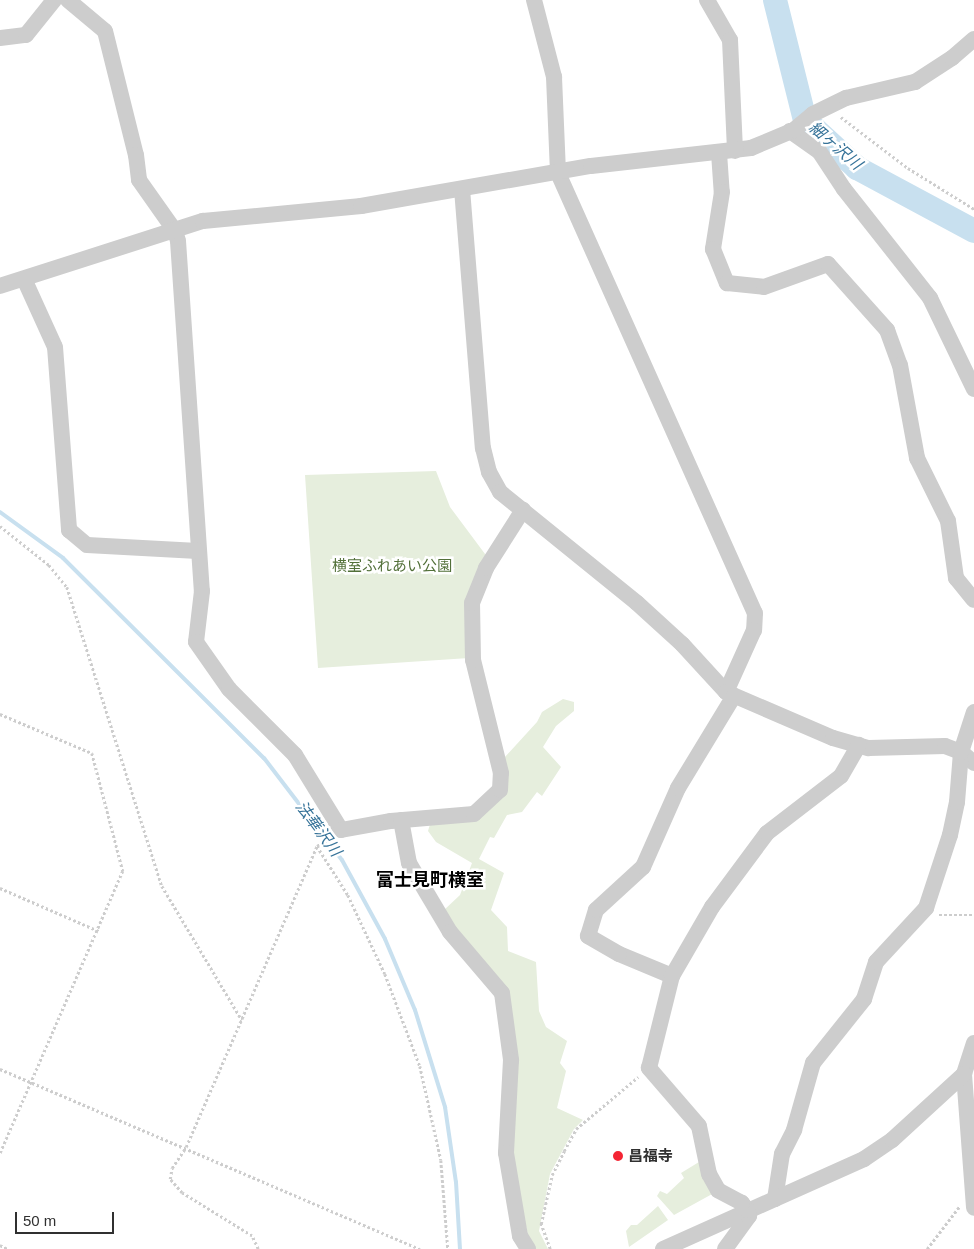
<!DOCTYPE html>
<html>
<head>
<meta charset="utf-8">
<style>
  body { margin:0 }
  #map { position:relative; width:974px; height:1249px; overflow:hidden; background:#fff; font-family:Helvetica,"Noto Sans JP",sans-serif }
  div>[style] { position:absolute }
  .green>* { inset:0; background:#e6eedd }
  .stream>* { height:4px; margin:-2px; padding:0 2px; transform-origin:2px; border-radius:2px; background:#c8e0ef }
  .river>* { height:24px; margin:-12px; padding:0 12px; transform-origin:12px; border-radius:12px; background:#c8e0ef }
  .path>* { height:2.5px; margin-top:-1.25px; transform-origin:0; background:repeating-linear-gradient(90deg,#cdcdcd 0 2.5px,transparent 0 5px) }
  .minor>* { height:16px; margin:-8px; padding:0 8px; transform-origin:8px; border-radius:8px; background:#cdcdcd }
  .dots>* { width:14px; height:14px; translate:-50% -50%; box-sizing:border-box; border:2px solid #fff; border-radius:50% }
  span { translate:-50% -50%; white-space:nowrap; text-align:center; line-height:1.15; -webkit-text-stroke:5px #fff; paint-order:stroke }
  .park-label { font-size:15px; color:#527039 }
  .poi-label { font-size:15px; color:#303030; font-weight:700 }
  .left { translate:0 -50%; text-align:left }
  .water-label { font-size:16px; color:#367399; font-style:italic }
  .quarter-label { font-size:18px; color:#000; font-weight:700 }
  .scale { position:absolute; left:15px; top:1212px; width:99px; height:22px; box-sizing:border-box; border:2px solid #303030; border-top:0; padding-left:6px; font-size:15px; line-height:18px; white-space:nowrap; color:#303030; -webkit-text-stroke:4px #fff; paint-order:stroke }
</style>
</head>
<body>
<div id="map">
  <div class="green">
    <div style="clip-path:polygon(436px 471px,450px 507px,488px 558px,469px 658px,318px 668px,305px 475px)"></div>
    <div style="clip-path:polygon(563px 699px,574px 702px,574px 711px,556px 726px,543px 747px,561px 767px,542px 796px,537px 792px,522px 812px,507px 815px,494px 838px,490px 837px,479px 859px,504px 873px,491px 910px,507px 927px,508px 951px,536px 962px,539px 1011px,546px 1027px,567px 1041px,560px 1063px,566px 1071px,557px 1108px,583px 1120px,574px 1129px,550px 1174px,539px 1231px,548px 1249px,531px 1249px,510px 1153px,506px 991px,443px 911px,460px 895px,472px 863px,436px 842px,428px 831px,431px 821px,488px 808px,504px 758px,537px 722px,542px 712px)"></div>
    <div style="clip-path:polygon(699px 1162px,714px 1193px,674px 1215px,657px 1196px,660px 1191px,667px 1194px,684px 1178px,681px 1173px)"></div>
    <div style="clip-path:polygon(658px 1206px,668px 1220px,629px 1247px,626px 1231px,631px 1225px,637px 1225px)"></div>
  </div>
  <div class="stream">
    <div style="left:0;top:512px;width:78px;rotate:36.1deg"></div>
    <div style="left:63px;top:558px;width:284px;rotate:44.9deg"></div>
    <div style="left:264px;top:758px;width:128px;rotate:52.6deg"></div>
    <div style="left:342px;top:860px;width:90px;rotate:61.4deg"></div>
    <div style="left:385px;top:939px;width:77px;rotate:67.1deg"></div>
    <div style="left:415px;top:1010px;width:102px;rotate:72.8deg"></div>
    <div style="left:445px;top:1107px;width:76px;rotate:81.7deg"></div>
    <div style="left:456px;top:1182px;width:67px;rotate:86.6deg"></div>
  </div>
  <div class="river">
    <div style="left:775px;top:0;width:124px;rotate:76deg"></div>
    <div style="left:805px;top:120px;width:71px;rotate:42.7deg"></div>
    <div style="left:857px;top:168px;width:133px;rotate:28.3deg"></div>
  </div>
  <div class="path">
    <div style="left:841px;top:117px;width:84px;rotate:37.3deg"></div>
    <div style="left:908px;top:168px;width:78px;rotate:31.8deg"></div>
    <div style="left:0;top:526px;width:63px;rotate:38.5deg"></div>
    <div style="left:49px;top:565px;width:28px;rotate:51deg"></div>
    <div style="left:67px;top:587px;width:314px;rotate:72.4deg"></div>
    <div style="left:162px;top:886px;width:156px;rotate:59.2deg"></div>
    <div style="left:0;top:714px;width:100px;rotate:23deg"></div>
    <div style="left:92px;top:753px;width:122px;rotate:75.3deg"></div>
    <div style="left:123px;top:871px;width:309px;rotate:113.5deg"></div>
    <div style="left:317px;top:846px;width:58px;rotate:57.7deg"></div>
    <div style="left:348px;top:895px;width:87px;rotate:64.9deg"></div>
    <div style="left:385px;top:974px;width:98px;rotate:69.2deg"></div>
    <div style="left:420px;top:1066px;width:96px;rotate:77.4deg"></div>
    <div style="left:441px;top:1160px;width:89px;rotate:85.5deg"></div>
    <div style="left:0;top:888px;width:108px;rotate:23.5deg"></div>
    <div style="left:939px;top:915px;width:35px"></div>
    <div style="left:0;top:1069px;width:457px;rotate:23.2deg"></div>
    <div style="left:0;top:1245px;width:9px;rotate:27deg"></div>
    <div style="left:258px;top:1249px;width:14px;rotate:-115deg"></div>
    <div style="left:252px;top:1236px;width:82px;rotate:-148.4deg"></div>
    <div style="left:182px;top:1193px;width:18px;rotate:-131deg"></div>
    <div style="left:170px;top:1179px;width:11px;rotate:-80deg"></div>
    <div style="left:172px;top:1168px;width:25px;rotate:-56deg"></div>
    <div style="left:186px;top:1147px;width:328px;rotate:-66.5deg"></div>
    <div style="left:317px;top:846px;width:16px;rotate:-35deg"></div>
    <div style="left:550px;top:1249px;width:27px;rotate:-110deg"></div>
    <div style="left:541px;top:1224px;width:50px;rotate:-77.3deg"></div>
    <div style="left:552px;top:1175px;width:27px;rotate:-63deg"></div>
    <div style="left:564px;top:1151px;width:25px;rotate:-61deg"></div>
    <div style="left:576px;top:1129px;width:81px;rotate:-40deg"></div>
    <div style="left:927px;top:1249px;width:53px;rotate:-52.7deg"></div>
  </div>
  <div class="minor">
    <div style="left:68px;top:0;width:48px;rotate:40deg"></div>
    <div style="left:105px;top:31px;width:128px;rotate:76deg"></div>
    <div style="left:136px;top:155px;width:25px;rotate:83deg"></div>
    <div style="left:139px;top:180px;width:62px;rotate:54.8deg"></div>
    <div style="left:175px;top:231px;width:10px;rotate:73deg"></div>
    <div style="left:178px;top:241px;width:351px;rotate:86.1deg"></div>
    <div style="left:202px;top:591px;width:51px;rotate:96.7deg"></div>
    <div style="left:196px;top:642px;width:57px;rotate:54.9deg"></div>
    <div style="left:229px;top:689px;width:93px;rotate:45deg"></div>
    <div style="left:295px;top:755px;width:88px;rotate:58.5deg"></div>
    <div style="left:341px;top:830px;width:51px;rotate:-10.2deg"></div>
    <div style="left:391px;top:821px;width:83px;rotate:-4.8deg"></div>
    <div style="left:474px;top:814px;width:35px;rotate:-43deg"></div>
    <div style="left:500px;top:790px;width:17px;rotate:-87deg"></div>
    <div style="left:501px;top:773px;width:116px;rotate:-103.9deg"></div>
    <div style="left:473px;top:660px;width:57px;rotate:-91deg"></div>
    <div style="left:472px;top:603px;width:38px;rotate:-68deg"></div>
    <div style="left:486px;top:568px;width:69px;rotate:-57.5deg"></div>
    <div style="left:534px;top:0;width:80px;rotate:75.4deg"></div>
    <div style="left:554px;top:77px;width:96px;rotate:87.6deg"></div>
    <div style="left:558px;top:173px;width:482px;rotate:65.9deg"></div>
    <div style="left:755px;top:613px;width:17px;rotate:93deg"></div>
    <div style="left:754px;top:630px;width:68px;rotate:114.3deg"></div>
    <div style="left:707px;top:0;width:46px;rotate:60.1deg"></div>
    <div style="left:730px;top:40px;width:111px;rotate:87.4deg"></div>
    <div style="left:0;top:38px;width:26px;rotate:-7deg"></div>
    <div style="left:26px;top:35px;width:45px;rotate:-51.3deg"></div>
    <div style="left:790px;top:131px;width:35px;rotate:35deg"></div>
    <div style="left:819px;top:151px;width:45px;rotate:56.7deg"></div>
    <div style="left:844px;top:189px;width:139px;rotate:51.7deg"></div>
    <div style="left:930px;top:298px;width:101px;rotate:64.2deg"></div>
    <div style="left:719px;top:153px;width:39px;rotate:86deg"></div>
    <div style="left:722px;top:192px;width:58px;rotate:99deg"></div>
    <div style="left:713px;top:249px;width:37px;rotate:68deg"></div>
    <div style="left:727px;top:283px;width:37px;rotate:6deg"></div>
    <div style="left:764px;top:287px;width:68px;rotate:-19.8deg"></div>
    <div style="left:828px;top:264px;width:89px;rotate:48.2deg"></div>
    <div style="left:887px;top:330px;width:37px;rotate:70deg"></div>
    <div style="left:900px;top:365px;width:95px;rotate:79.6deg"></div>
    <div style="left:917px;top:458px;width:70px;rotate:63.8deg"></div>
    <div style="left:948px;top:521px;width:58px;rotate:82deg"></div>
    <div style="left:956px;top:578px;width:28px;rotate:51deg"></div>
    <div style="left:462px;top:189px;width:260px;rotate:85.4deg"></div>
    <div style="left:483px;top:448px;width:25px;rotate:76deg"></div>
    <div style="left:489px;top:472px;width:23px;rotate:61deg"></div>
    <div style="left:500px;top:492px;width:176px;rotate:39deg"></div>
    <div style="left:637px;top:603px;width:61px;rotate:42.3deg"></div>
    <div style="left:682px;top:644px;width:65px;rotate:47.5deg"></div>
    <div style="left:726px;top:692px;width:116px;rotate:23.3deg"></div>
    <div style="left:833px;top:738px;width:37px;rotate:16deg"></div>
    <div style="left:869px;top:748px;width:76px;rotate:-1.5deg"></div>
    <div style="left:945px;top:746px;width:17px;rotate:21deg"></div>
    <div style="left:961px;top:752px;width:17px;rotate:40deg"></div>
    <div style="left:25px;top:281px;width:72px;rotate:65.6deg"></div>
    <div style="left:55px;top:347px;width:184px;rotate:85.6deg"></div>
    <div style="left:69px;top:530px;width:23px;rotate:40deg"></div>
    <div style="left:87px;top:545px;width:111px;rotate:3.1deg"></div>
    <div style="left:0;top:286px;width:213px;rotate:-17.8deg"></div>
    <div style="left:203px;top:221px;width:159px;rotate:-5.4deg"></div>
    <div style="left:361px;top:206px;width:233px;rotate:-9.9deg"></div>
    <div style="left:591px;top:166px;width:161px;rotate:-6.4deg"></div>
    <div style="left:751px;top:148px;width:47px;rotate:-22.7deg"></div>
    <div style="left:794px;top:130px;width:25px;rotate:-40deg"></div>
    <div style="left:813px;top:114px;width:37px;rotate:-26deg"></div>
    <div style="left:846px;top:98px;width:71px;rotate:-13.1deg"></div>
    <div style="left:915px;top:82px;width:44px;rotate:-33deg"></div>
    <div style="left:952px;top:58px;width:29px;rotate:-41deg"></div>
    <div style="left:401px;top:820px;width:44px;rotate:79.5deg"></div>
    <div style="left:409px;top:863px;width:80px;rotate:59.3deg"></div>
    <div style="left:450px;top:932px;width:80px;rotate:49.6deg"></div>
    <div style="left:502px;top:993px;width:68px;rotate:82.3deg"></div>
    <div style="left:511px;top:1060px;width:93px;rotate:93.1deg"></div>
    <div style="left:506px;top:1153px;width:84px;rotate:80.4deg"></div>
    <div style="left:520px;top:1236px;width:15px;rotate:58deg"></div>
    <div style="left:672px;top:976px;width:57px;rotate:-157.5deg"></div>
    <div style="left:619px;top:954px;width:36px;rotate:-150deg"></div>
    <div style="left:588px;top:936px;width:27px;rotate:-73deg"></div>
    <div style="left:596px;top:910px;width:64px;rotate:-42.5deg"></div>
    <div style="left:643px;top:867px;width:86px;rotate:-66.1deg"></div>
    <div style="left:678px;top:788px;width:108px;rotate:-58.7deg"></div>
    <div style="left:974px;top:1043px;width:33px;rotate:108deg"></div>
    <div style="left:964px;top:1074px;width:134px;rotate:85.7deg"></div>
    <div style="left:775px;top:1199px;width:46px;rotate:-81.2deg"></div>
    <div style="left:782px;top:1154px;width:27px;rotate:-63deg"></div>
    <div style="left:794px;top:1130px;width:70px;rotate:-74.2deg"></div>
    <div style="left:813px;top:1063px;width:82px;rotate:-51.4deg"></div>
    <div style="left:864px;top:999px;width:39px;rotate:-72deg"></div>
    <div style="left:876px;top:962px;width:74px;rotate:-47.2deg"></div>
    <div style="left:926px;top:908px;width:77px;rotate:-71.8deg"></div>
    <div style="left:950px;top:835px;width:34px;rotate:-78deg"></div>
    <div style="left:957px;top:802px;width:50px;rotate:-85.4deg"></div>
    <div style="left:961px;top:752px;width:42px;rotate:-72deg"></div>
    <div style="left:663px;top:1249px;width:220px;rotate:-24.1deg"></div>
    <div style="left:864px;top:1159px;width:34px;rotate:-34deg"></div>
    <div style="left:892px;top:1140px;width:98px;rotate:-42.5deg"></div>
    <div style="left:725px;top:1249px;width:41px;rotate:-54deg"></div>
    <div style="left:749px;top:1216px;width:6px;rotate:-108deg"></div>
    <div style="left:747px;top:1210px;width:9px;rotate:-126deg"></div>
    <div style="left:742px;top:1203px;width:27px;rotate:-152deg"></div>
    <div style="left:718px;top:1190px;width:18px;rotate:-119deg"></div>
    <div style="left:709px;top:1174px;width:49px;rotate:-101.8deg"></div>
    <div style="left:699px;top:1126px;width:77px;rotate:-130.8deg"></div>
    <div style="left:649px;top:1068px;width:95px;rotate:-76deg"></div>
    <div style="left:672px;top:976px;width:80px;rotate:-59.9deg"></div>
    <div style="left:712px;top:907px;width:92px;rotate:-53.4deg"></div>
    <div style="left:767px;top:833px;width:93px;rotate:-37.6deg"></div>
    <div style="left:841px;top:776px;width:36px;rotate:-60deg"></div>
  </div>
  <div class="dots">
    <div style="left:618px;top:1156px;background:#f42534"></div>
  </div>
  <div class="park-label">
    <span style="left:392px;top:566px">横室ふれあい公園</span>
  </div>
  <div class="poi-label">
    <span class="left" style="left:628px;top:1156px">昌福寺</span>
  </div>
  <div class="water-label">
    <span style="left:835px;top:146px;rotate:41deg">細ヶ沢川</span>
    <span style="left:318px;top:829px;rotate:53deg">法華沢川</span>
  </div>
  <div class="quarter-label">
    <span style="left:430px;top:880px">富士見町横室</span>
  </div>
  <div class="scale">50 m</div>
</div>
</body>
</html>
